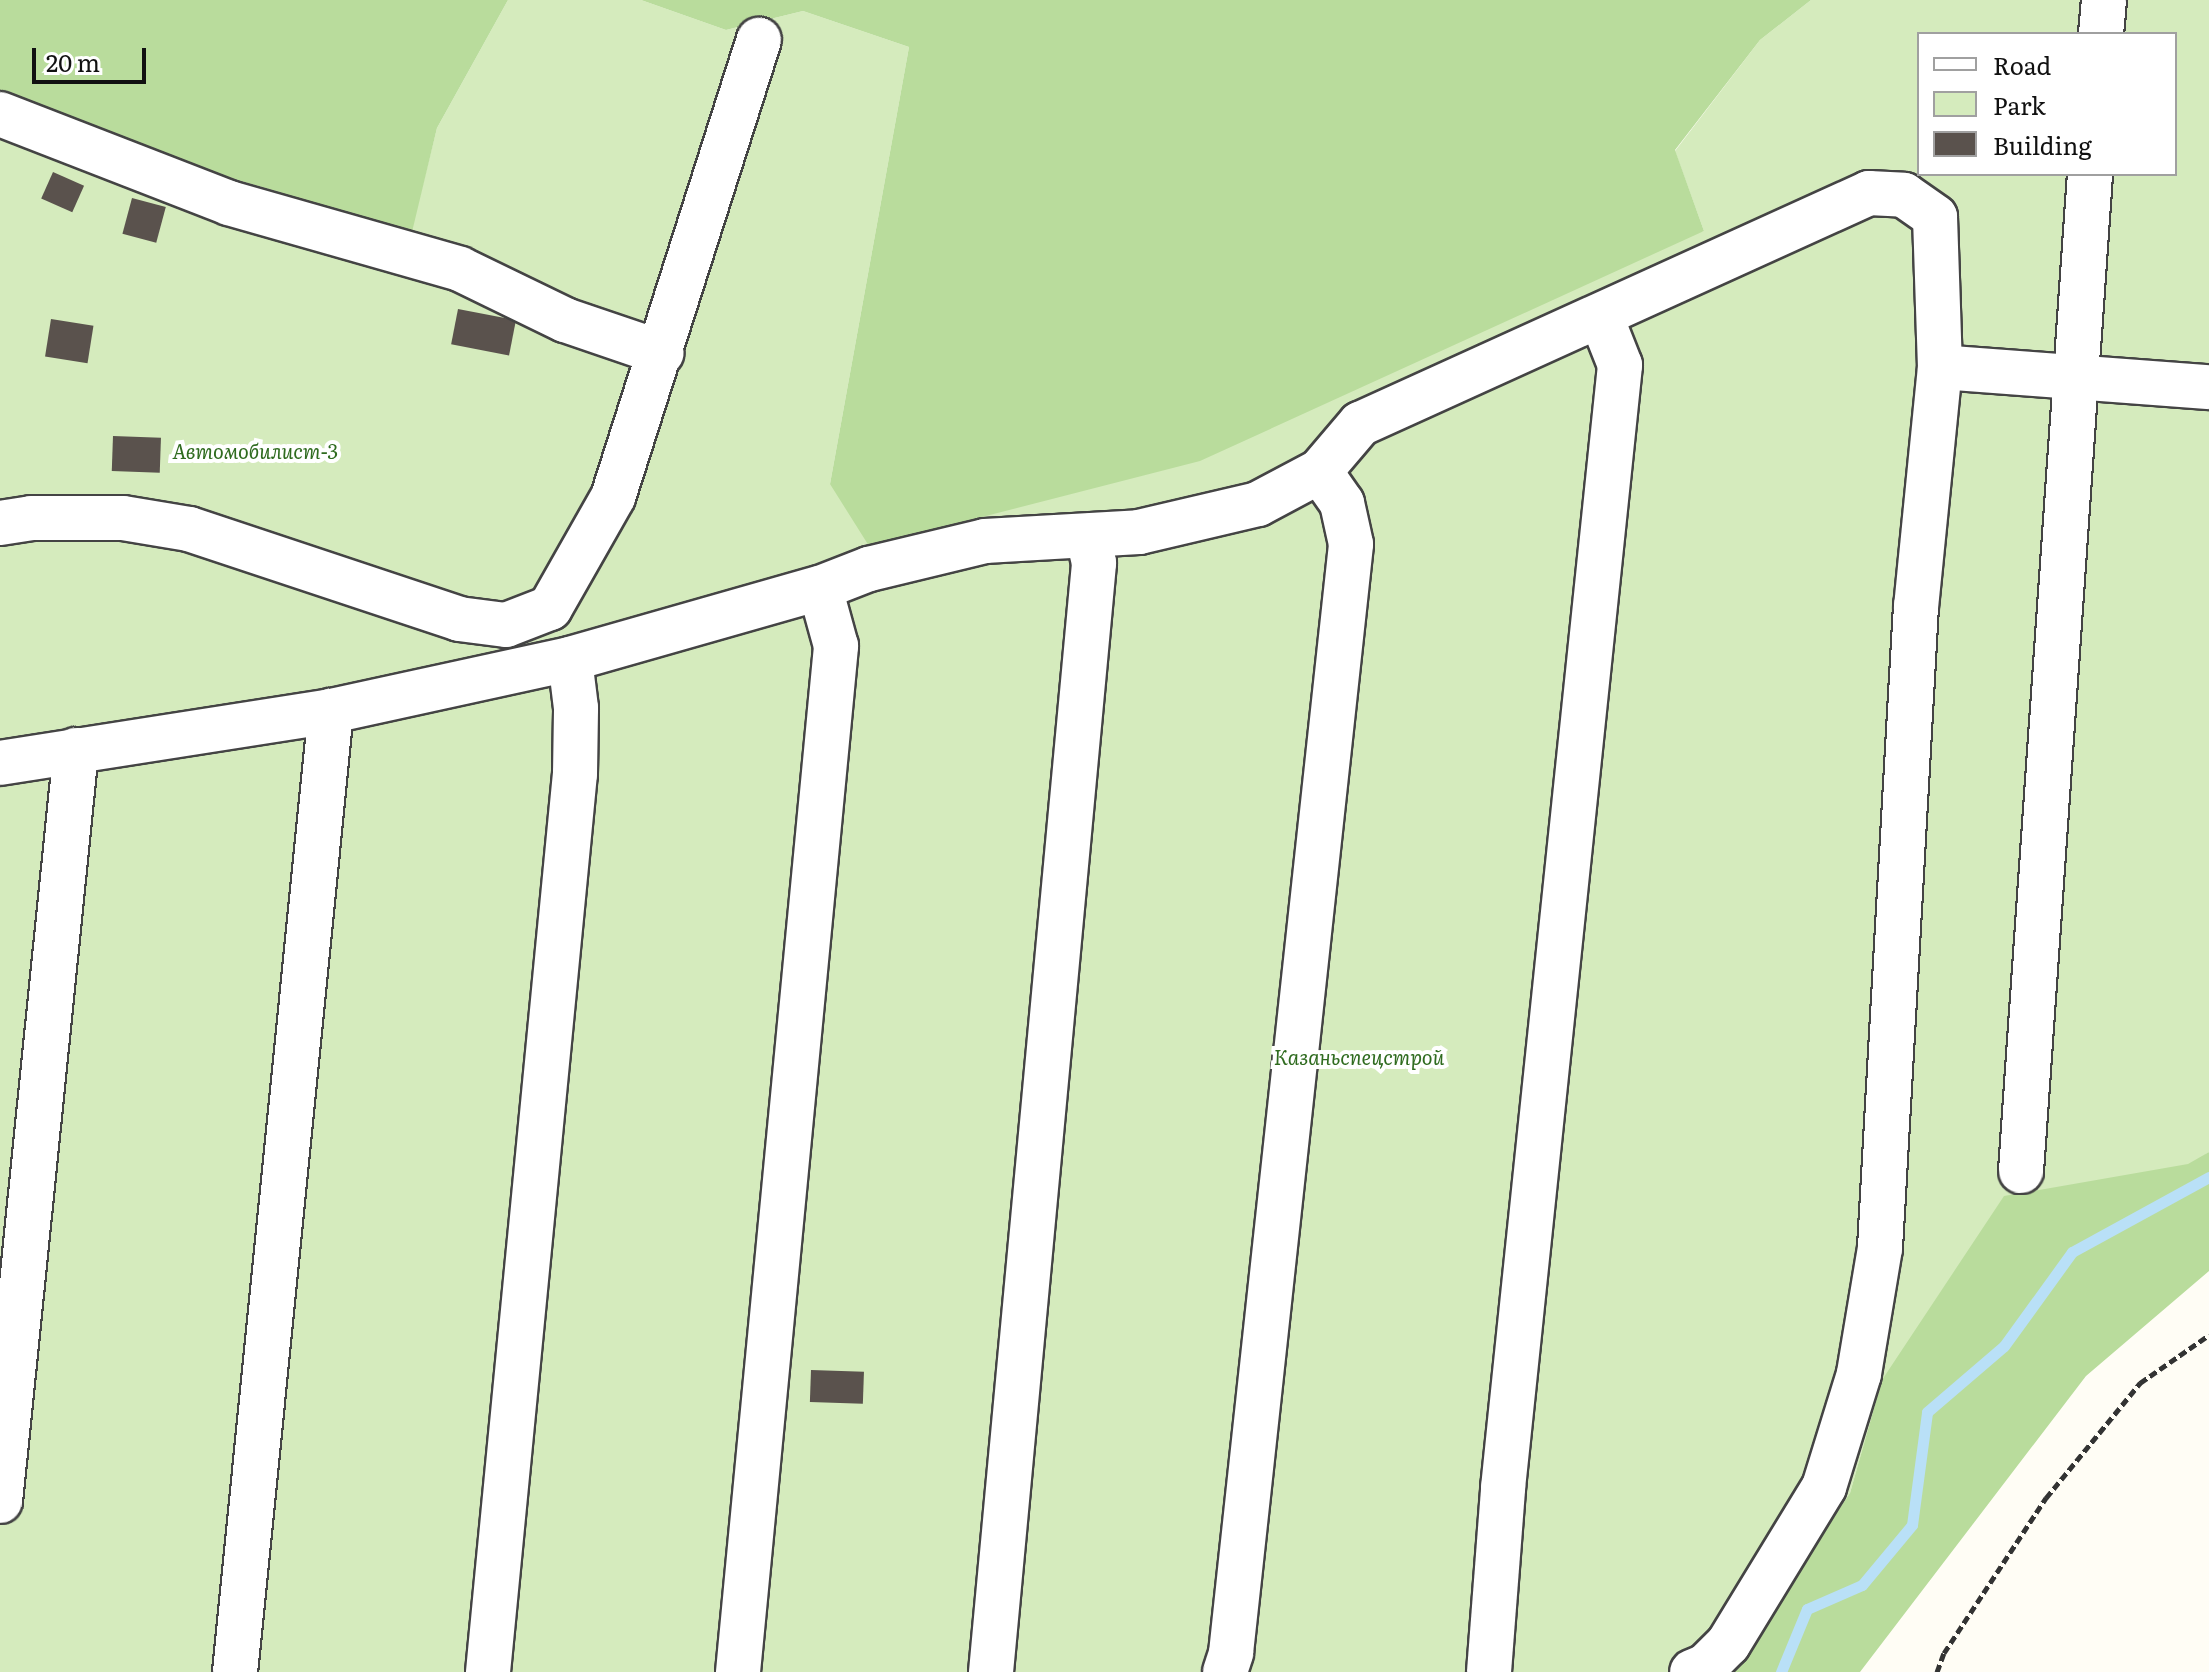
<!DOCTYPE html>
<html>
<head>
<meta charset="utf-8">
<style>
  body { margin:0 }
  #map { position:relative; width:2209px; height:1672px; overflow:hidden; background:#fffdf5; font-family:Literata,serif }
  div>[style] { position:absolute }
  .green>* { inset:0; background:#d5ebbd }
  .forest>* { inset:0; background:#b9dc9c }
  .stream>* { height:11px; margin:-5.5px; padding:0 5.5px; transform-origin:5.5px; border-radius:5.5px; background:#b9e0f7 }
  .building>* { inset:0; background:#5a524d; transform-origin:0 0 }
  .path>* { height:5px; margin-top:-2.5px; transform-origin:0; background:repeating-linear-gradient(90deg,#333 0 8px,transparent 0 12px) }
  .roads { filter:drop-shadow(2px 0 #444) drop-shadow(-2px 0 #444) drop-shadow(0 2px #444) drop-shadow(0 -2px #444) }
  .minor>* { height:44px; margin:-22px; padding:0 22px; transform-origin:22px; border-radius:22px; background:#fff }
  span { translate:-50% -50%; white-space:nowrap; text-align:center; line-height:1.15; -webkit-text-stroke:8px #fff; paint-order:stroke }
  .park-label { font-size:20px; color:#2f6b1f; font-style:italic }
  .legend { position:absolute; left:1917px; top:32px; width:260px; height:144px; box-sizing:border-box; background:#fff; border:2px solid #a0a0a0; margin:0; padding:10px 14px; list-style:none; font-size:24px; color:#111 }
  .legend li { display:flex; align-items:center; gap:16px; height:40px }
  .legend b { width:40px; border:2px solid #a0a0a0 }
  .scale { position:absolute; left:32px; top:48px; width:114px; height:36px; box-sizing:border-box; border:4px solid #111; border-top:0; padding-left:10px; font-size:24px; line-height:28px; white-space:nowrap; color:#111; -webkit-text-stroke:6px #fff; paint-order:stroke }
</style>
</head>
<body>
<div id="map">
  <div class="green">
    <div style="clip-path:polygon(evenodd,508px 0,641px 0,726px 30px,803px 11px,909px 47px,830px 484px,1704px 231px,1675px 151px,1760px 40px,1811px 0,2209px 0,2209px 1152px,1882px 1380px,1850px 1493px,1727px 1672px,0 1672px,0 90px,231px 178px,411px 232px,437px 128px,508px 0,1919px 34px,2175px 34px,2175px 174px,1919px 174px,1919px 34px)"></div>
  </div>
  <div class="forest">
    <div style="clip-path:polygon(0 0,508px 0,437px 128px,412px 232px,231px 178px,0 90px)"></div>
    <div style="clip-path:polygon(641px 0,1811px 0,1760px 40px,1675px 150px,1704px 231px,1200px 461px,869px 546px,830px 484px,909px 47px,803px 11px,726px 30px)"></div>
    <div style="clip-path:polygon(2209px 1152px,2209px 1271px,2086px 1376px,1860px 1672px,1727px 1672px,1850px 1493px,1882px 1380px,2004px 1196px,2188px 1164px)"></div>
  </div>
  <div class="stream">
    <div style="left:1781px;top:1672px;width:68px;rotate:-67.6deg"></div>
    <div style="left:1807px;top:1609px;width:60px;rotate:-23.6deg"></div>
    <div style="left:1862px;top:1585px;width:78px;rotate:-50.2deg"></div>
    <div style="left:1912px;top:1525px;width:114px;rotate:-82.4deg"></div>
    <div style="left:1927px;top:1412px;width:101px;rotate:-40.6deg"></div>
    <div style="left:2004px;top:1346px;width:116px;rotate:-54.1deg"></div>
    <div style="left:2072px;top:1252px;width:156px;rotate:-28.7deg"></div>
  </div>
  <div class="building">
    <div style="left:53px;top:172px;width:34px;height:29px;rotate:24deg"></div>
    <div style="left:132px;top:198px;width:35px;height:37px;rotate:15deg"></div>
    <div style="left:458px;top:309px;width:59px;height:36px;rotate:11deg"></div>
    <div style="left:51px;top:319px;width:43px;height:38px;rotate:9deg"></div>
    <div style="left:113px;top:436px;width:48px;height:35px;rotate:2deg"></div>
    <div style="left:811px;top:1370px;width:53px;height:32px;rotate:2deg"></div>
  </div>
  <div class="path">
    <div style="left:1937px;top:1672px;width:20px;rotate:-70deg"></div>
    <div style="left:1944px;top:1653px;width:186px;rotate:-56.7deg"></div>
    <div style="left:2046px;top:1498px;width:149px;rotate:-50.7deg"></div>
    <div style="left:2140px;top:1383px;width:84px;rotate:-34.8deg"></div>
  </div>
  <div class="roads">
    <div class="minor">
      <div style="left:2101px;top:34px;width:34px;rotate:-85deg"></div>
      <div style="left:0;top:114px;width:246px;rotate:21.2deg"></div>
      <div style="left:229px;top:203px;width:240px;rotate:15.9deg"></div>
      <div style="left:460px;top:269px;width:117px;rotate:25.9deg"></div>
      <div style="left:565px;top:320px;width:102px;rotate:18.8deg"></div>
      <div style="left:1940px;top:367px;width:270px;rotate:4.3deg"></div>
      <div style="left:0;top:523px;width:31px;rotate:-9deg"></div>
      <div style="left:31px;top:518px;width:92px"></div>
      <div style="left:123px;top:518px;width:67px;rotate:9.5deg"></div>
      <div style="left:189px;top:529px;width:285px;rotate:18.4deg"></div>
      <div style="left:459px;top:619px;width:47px;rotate:7.3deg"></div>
      <div style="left:506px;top:625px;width:47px;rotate:-21.1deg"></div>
      <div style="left:550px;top:608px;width:128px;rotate:-60.4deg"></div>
      <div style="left:613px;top:497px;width:480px;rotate:-72.3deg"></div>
      <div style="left:0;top:763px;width:335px;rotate:-8.9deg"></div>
      <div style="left:331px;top:711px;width:245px;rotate:-12.3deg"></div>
      <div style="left:570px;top:659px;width:260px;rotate:-15.9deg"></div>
      <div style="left:820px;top:588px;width:53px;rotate:-21.2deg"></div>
      <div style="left:869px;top:569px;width:119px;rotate:-13.6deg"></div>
      <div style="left:985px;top:541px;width:154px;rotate:-3.3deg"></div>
      <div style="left:1139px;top:532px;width:122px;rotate:-13.2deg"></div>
      <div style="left:1258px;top:504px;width:70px;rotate:-28deg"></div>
      <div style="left:1320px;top:471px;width:62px;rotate:-49.6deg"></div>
      <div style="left:1360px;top:424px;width:559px;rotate:-24.41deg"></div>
      <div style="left:1869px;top:193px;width:35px;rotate:3deg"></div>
      <div style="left:1904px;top:195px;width:38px;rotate:35deg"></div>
      <div style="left:1935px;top:217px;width:150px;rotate:88.1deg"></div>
      <div style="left:1940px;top:367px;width:240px;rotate:95.7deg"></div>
      <div style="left:1916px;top:606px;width:643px;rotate:93.21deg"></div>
      <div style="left:1880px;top:1248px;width:128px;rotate:99.5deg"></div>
      <div style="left:1859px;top:1374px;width:118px;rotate:107.2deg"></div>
      <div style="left:1824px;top:1487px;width:184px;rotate:121.4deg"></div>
      <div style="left:1728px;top:1644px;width:31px;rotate:135deg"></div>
      <div style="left:1706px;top:1666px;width:15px;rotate:157deg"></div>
      <div style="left:2021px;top:1171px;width:999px;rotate:-86.04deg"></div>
      <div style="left:0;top:1501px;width:755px;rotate:-84.22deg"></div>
      <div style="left:235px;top:1672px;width:966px;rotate:-84.3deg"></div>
      <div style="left:488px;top:1672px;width:902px;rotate:-84.47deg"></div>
      <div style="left:575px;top:774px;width:66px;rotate:-89.1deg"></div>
      <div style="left:576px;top:708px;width:49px;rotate:-97deg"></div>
      <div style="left:738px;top:1672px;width:1031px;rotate:-84.54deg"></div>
      <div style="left:836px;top:646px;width:60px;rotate:-105.4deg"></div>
      <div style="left:991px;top:1672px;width:1114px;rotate:-84.69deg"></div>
      <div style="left:1094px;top:563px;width:28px;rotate:-103deg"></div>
      <div style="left:1225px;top:1672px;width:20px;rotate:-72deg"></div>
      <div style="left:1231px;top:1653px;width:1115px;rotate:-83.82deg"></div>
      <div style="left:1351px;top:544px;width:42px;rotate:-102.4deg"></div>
      <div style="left:1342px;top:503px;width:39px;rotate:-125deg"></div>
      <div style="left:1489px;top:1672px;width:185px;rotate:-85.6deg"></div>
      <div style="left:1503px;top:1488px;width:1129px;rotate:-84.05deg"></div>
      <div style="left:1620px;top:365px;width:52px;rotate:-111.6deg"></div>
    </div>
  </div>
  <div class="park-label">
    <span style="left:255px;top:450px">Автомобилист-3</span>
    <span style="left:1359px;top:1056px">Казаньспецстрой</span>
  </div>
  <ul class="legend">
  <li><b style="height:10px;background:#fff"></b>Road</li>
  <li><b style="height:22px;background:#d5ebbd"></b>Park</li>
  <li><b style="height:22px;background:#5a524d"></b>Building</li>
  </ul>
  <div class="scale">20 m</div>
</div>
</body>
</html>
